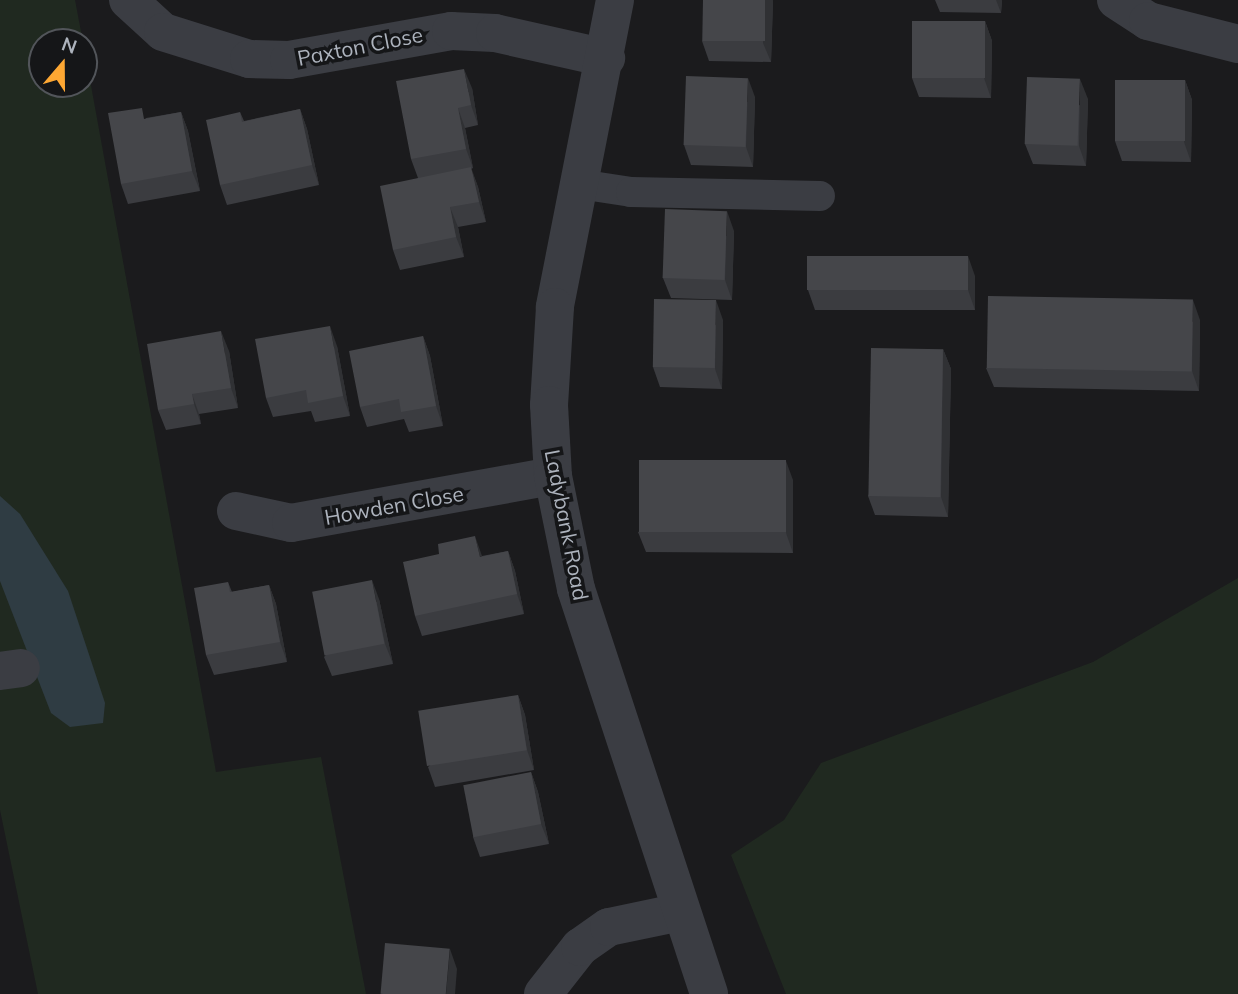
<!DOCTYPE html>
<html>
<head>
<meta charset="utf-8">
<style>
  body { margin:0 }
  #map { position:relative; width:1238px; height:994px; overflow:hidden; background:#1b1b1d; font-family:Mulish,sans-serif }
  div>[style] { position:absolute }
  .green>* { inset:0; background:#202920 }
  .water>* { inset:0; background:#2f3c43 }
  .service>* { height:30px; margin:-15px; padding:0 15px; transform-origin:15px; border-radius:15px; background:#3b3d43 }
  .minor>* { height:38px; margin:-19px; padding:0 19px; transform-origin:19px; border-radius:19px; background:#3b3d43 }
  .tertiary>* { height:38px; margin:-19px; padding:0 19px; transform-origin:19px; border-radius:19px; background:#3b3d43 }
  .wall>* { inset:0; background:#3b3c40 }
  .shaded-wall>* { inset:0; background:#303134 }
  .building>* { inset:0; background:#45464a; transform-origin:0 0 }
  span { translate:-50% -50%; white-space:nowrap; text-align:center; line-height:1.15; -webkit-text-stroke:7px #151618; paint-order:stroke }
  .street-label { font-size:21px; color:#adb3bd }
  .north { position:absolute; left:28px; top:28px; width:70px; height:70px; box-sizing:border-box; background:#151618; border:2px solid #52555a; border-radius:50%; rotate:20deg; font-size:19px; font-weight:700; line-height:28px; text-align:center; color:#adb3bd }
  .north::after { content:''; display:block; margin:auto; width:24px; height:32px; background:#fda733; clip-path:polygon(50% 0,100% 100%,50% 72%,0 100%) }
</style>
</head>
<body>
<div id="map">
  <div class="green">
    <div style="clip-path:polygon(0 0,75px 0,83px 42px,42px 42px,42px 84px,84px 84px,84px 47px,216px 772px,321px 757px,366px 994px,38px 994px,0 810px)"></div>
    <div style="clip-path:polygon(1238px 578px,1238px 994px,786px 994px,731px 855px,784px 820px,821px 763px,1093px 662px)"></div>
  </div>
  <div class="water">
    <div style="clip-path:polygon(0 496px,20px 514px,68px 591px,105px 703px,103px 723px,70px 727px,51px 713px,0 581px)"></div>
  </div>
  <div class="service">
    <div style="left:579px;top:184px;width:53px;rotate:8.7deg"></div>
    <div style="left:631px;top:192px;width:189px;rotate:1.2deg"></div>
  </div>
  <div class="minor">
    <div style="left:128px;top:0;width:47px;rotate:42.4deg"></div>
    <div style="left:163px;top:32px;width:90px;rotate:17.4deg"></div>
    <div style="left:249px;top:59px;width:40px;rotate:1.4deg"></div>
    <div style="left:289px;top:60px;width:165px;rotate:-10.1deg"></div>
    <div style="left:451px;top:31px;width:44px;rotate:2.6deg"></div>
    <div style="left:495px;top:33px;width:114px;rotate:12.7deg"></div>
    <div style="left:1116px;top:0;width:38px;rotate:33deg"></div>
    <div style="left:1148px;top:21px;width:93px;rotate:14.3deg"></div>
    <div style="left:236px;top:511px;width:56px;rotate:12.3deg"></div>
    <div style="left:291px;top:523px;width:266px;rotate:-10.2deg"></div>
    <div style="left:0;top:671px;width:21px;rotate:-8deg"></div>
    <div style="left:543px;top:994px;width:60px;rotate:-51.8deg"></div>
    <div style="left:580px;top:947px;width:35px;rotate:-35deg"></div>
    <div style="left:609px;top:927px;width:74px;rotate:-11.8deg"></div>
  </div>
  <div class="tertiary">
    <div style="left:615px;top:0;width:313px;rotate:101.1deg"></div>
    <div style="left:555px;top:307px;width:98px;rotate:93.5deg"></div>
    <div style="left:549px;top:405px;width:71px;rotate:86.8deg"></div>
    <div style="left:553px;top:476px;width:115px;rotate:78.5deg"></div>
    <div style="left:576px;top:589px;width:426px;rotate:71.8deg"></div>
  </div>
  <div class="wall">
    <div style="clip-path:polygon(703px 0,773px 0,771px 62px,709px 61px,702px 41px)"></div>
    <div style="clip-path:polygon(935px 0,1002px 0,1001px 13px,940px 12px)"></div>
    <div style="clip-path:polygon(985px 21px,992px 41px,991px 98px,919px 97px,912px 78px)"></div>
    <div style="clip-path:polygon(1185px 80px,1192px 100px,1191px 162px,1122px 161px,1115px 141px)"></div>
    <div style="clip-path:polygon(472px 88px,478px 125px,465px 128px,473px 168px,471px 169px,478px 187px,486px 222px,458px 227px,464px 257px,400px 270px,393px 250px,418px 178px,411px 159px)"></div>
    <div style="clip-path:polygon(755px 97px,753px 167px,691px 165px,684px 145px)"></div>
    <div style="clip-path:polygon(1088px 99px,1086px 166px,1033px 164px,1025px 144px)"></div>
    <div style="clip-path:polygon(300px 109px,307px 129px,319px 185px,227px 205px,220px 185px,240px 112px,244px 121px)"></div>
    <div style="clip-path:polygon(181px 112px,188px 131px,200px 191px,128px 204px,121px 184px,146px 118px)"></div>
    <div style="clip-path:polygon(734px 231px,732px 300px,671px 298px,663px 278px)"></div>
    <div style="clip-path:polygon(975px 276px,975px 310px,815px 310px,808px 290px)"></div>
    <div style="clip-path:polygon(723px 320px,722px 389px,660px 387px,653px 367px)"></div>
    <div style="clip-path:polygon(1200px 320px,1199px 391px,994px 387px,986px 368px)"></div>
    <div style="clip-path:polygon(423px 336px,430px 356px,443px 426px,409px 432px,404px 419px,367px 427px,360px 407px)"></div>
    <div style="clip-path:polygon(337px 346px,350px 416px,315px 422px,311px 411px,273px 417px,266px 398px)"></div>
    <div style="clip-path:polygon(943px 349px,951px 369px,948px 517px,875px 515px,868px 496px)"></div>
    <div style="clip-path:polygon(229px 351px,238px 408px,199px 414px,201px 424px,166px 430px,158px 410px)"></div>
    <div style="clip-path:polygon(793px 480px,793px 553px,646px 552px,638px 532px)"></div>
    <div style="clip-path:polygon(508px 551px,515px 571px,524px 614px,422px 636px,415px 616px,482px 556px)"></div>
    <div style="clip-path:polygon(228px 582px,232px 592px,269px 585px,276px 604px,287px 662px,214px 675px,206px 655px)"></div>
    <div style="clip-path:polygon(379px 599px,393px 664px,332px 676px,324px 657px)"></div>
    <div style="clip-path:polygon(518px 695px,525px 715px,534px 770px,435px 787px,428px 767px)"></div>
    <div style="clip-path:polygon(531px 772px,538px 792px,549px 844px,480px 857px,473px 837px)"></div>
  </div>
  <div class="shaded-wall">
    <div style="clip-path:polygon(765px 0,773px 0,771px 62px,763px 43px)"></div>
    <div style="clip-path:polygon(996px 0,1002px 0,1001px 13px)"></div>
    <div style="clip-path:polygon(985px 21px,992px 41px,991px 98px,984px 78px)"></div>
    <div style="clip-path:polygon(464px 69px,472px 88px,478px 125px,471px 105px)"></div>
    <div style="clip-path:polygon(748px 78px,755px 97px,753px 167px,746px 147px)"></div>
    <div style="clip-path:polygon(1080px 79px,1088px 99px,1086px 166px,1079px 146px)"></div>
    <div style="clip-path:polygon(1185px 80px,1192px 100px,1191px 162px,1184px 142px)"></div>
    <div style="clip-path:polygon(458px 108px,465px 128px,473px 168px,466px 149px)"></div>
    <div style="clip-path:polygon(300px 109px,307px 129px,319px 185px,312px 165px)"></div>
    <div style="clip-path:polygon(181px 112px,188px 131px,200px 191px,192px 171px)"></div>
    <div style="clip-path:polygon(471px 167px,478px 187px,486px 222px,479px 202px)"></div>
    <div style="clip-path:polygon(450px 207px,458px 227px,464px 257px,456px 237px)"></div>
    <div style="clip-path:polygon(727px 211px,734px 231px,732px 300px,725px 280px)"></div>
    <div style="clip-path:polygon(968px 256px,975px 276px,975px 310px,968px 290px)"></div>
    <div style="clip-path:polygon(716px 300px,723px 320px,722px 389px,715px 369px)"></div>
    <div style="clip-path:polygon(1193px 300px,1200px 320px,1199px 391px,1192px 371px)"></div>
    <div style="clip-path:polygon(330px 326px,337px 346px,350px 416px,343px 396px)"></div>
    <div style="clip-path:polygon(221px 331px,229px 351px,238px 408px,231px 388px)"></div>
    <div style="clip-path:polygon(423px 336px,430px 356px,443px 426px,436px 406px)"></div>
    <div style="clip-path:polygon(943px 349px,951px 369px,948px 517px,941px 497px)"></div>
    <div style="clip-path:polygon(192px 394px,199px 414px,201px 424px,194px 404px)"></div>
    <div style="clip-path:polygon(786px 461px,793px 480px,793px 553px,786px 533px)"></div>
    <div style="clip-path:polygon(475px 536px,482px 556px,480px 557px)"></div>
    <div style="clip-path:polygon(508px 551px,515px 571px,524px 614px,517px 594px)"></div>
    <div style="clip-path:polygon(372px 580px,379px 599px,393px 664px,385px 644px)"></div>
    <div style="clip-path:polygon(269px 585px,276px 604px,287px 662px,280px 642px)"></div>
    <div style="clip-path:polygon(518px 695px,525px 715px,534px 770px,527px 750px)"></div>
    <div style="clip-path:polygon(531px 772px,538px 792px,549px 844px,541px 824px)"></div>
    <div style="clip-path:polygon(450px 949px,457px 969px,455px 994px,446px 994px)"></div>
  </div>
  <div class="building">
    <div style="left:703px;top:0;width:62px;height:41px"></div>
    <div style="left:912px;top:21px;width:73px;height:57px"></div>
    <div style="clip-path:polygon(464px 69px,471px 105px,458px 108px,466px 149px,411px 159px,396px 81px)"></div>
    <div style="left:686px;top:76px;width:62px;height:69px;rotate:2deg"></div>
    <div style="left:1027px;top:77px;width:53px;height:67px;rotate:2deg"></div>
    <div style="left:1115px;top:80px;width:70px;height:61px"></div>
    <div style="clip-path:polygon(142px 108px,144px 119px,181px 112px,192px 171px,121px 184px,108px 113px)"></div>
    <div style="clip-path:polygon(300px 109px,312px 165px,220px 185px,206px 120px,240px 112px,242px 122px)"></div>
    <div style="clip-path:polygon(471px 167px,479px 202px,450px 207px,456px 237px,393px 250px,380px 186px)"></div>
    <div style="left:665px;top:209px;width:62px;height:69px;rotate:2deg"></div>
    <div style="left:807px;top:256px;width:161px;height:34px"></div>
    <div style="left:988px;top:296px;width:205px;height:72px;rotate:1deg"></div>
    <div style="left:654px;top:299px;width:62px;height:68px;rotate:1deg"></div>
    <div style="clip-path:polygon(330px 326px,343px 396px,308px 403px,306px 390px,266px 398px,255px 339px)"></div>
    <div style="clip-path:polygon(221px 331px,231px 388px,192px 394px,194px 404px,158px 410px,147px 344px)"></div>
    <div style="clip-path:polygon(423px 336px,436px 406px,401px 412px,399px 399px,360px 407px,349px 351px)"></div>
    <div style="left:871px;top:348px;width:72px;height:148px;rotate:1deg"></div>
    <div style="left:639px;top:460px;width:147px;height:72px"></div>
    <div style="clip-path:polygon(475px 536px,480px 557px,508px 551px,517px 594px,415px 616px,403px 562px,439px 554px,438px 544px)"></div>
    <div style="left:372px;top:580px;width:65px;height:61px;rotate:79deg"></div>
    <div style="clip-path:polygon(228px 582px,230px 592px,269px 585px,280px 642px,206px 655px,194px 588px)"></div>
    <div style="left:518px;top:695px;width:56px;height:101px;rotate:81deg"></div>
    <div style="left:531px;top:772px;width:53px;height:69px;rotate:79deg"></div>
    <div style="left:385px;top:943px;width:65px;height:51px;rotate:5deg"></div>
  </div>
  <div class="street-label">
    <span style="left:360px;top:46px;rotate:-11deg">Paxton Close</span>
    <span style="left:394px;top:505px;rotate:-10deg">Howden Close</span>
    <span style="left:567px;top:525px;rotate:79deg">Ladybank Road</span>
  </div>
  <div class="north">N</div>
</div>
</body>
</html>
